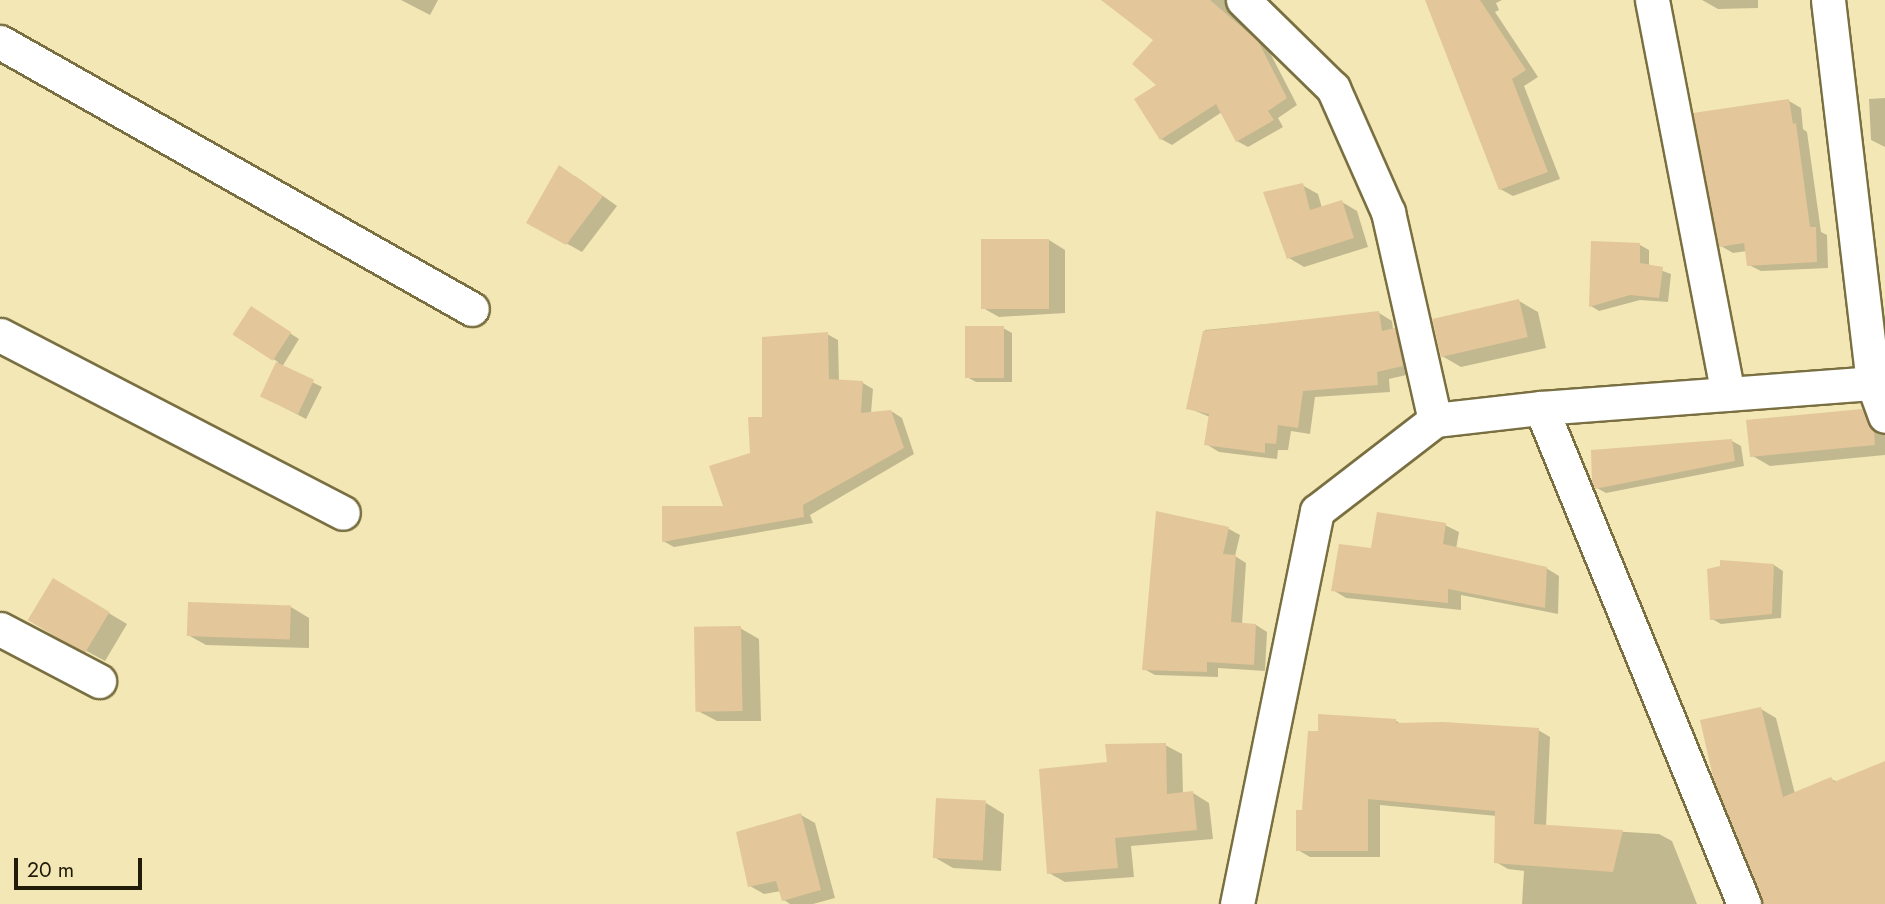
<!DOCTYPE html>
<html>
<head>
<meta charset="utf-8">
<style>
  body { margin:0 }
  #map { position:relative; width:1885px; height:904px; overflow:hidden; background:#f2e7b5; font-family:Jost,sans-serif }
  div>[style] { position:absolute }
  .shadow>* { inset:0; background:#0003 }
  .building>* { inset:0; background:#e3c69a; transform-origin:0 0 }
  .roads { filter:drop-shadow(2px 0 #796f41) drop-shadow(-2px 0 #796f41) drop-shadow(0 2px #796f41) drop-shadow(0 -2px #796f41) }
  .minor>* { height:33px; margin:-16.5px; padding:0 16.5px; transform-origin:16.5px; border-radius:16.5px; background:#fff }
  span { translate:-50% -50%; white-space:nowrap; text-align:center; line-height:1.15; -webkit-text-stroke:5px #f2e7b5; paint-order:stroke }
  .scale { position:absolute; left:14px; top:858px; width:128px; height:32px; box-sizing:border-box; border:4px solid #201c09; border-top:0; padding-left:9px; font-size:21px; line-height:24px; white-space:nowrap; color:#201c09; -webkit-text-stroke:5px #f2e7b5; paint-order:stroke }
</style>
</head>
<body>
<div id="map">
  <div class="shadow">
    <div style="clip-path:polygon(401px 0,438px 0,430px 15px)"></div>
    <div style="clip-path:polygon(1148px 0,1236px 0,1235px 14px,1268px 49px,1297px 105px,1278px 118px,1283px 127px,1248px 147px,1237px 141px,1222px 112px,1172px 145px,1161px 139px,1156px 40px)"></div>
    <div style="clip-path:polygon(1427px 0,1502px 0,1496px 3px,1499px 10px,1495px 12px,1538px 77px,1524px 86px,1560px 179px,1513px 196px,1500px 189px)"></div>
    <div style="clip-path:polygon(1702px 0,1758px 0,1758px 8px,1718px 9px)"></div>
    <div style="clip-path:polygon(1885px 98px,1885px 159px,1885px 147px,1871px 140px,1869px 99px)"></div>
    <div style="clip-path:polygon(1789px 101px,1801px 108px,1803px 129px,1807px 132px,1821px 232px,1827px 235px,1828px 268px,1761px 271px,1749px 265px,1747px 251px,1733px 253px,1721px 246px)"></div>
    <div style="clip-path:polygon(575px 176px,617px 206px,582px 252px,528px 222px)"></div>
    <div style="clip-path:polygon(1302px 185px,1318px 194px,1322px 208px,1342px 202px,1357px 211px,1368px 247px,1304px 267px,1289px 258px)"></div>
    <div style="clip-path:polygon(1049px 240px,1065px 250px,1065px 313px,999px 317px,983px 308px)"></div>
    <div style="clip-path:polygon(1640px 245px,1649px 250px,1649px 266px,1671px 274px,1668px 302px,1640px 300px,1599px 311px,1591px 306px)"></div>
    <div style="clip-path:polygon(1519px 301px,1538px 312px,1546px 348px,1461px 367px,1442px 356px)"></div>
    <div style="clip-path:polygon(1379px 313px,1392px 321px,1393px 329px,1407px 337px,1415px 373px,1389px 379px,1390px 392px,1315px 397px,1310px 434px,1291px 431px,1288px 450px,1278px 450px,1277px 459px,1219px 452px,1206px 444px,1210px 417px,1188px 408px,1205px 330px)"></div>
    <div style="clip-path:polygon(260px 314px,299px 339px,282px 367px,322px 387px,306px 419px,262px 396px,278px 362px,235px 335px)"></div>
    <div style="clip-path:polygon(1003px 328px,1012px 333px,1012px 382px,976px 382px,967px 377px)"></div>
    <div style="clip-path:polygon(827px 334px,838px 340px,839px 381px,863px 383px,873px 389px,871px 413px,891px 411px,902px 418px,914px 454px,810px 515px,813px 523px,674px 547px,663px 541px,725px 508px,752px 455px,764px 418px)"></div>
    <div style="clip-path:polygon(1862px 411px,1880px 421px,1885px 430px,1885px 455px,1770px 466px,1751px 455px)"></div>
    <div style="clip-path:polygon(1732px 441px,1741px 446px,1744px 466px,1606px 493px,1597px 488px)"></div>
    <div style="clip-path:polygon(1158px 513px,1229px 529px,1240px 535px,1235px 556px,1246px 563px,1242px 624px,1256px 625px,1267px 632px,1265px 671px,1218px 668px,1218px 677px,1155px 675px,1144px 669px)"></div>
    <div style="clip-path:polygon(1445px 525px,1459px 532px,1456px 549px,1546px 568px,1559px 576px,1558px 614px,1461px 595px,1461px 610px,1346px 598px,1333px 590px,1373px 550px)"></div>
    <div style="clip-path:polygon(1774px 565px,1783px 571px,1781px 618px,1721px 624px,1712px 619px)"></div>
    <div style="clip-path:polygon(72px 591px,127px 624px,105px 661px,29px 620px)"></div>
    <div style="clip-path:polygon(291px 607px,309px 618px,309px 648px,206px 645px,188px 635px)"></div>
    <div style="clip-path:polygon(740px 628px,759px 639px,761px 721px,717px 721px,698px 711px)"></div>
    <div style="clip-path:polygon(1761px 709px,1776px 718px,1795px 794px,1831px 779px,1838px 782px,1885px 763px,1885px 904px,1763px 904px)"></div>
    <div style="clip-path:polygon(1396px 721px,1403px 725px,1538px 730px,1550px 737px,1546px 827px,1659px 834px,1672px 841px,1697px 904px,1522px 904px,1524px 871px,1508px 869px,1496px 862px,1497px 816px,1380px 805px,1380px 857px,1310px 857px,1298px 850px,1304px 812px)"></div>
    <div style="clip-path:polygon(1165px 745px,1182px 754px,1183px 794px,1193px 793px,1209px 803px,1213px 839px,1131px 846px,1134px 877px,1065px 882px,1049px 873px,1109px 764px)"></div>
    <div style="clip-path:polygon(986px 803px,1004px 814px,1001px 871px,953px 868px,934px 857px)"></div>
    <div style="clip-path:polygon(801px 815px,815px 823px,835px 898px,813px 904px,790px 904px,784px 900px,781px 891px,764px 894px,750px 886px)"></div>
  </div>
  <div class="building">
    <div style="clip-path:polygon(1101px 0,1210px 0,1258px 41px,1287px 98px,1268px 111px,1274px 120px,1236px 142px,1216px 104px,1160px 140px,1134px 99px,1156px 85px,1132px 64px,1153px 40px)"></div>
    <div style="clip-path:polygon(1425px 0,1480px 0,1526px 70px,1512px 79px,1548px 172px,1499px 190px)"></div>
    <div style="clip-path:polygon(1789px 99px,1793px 124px,1796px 123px,1810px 227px,1816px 227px,1817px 262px,1747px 266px,1744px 243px,1719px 247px,1693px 113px)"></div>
    <div style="clip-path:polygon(559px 165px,603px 196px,566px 245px,526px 223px)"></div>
    <div style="clip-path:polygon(1303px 183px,1310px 210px,1342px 200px,1354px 238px,1287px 259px,1263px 192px)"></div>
    <div style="left:981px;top:239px;width:68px;height:70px"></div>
    <div style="clip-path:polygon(1591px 241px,1640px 243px,1640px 263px,1663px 267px,1659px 298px,1630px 295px,1589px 307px)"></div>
    <div style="left:1519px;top:299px;width:39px;height:89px;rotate:77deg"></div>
    <div style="left:251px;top:306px;width:48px;height:34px;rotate:33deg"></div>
    <div style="clip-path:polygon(1379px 311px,1382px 331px,1395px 328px,1403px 366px,1377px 372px,1378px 385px,1303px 391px,1298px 428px,1278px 425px,1276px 444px,1265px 443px,1265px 453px,1204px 445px,1209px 414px,1186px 409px,1203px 331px)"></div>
    <div style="left:965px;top:326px;width:39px;height:52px"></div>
    <div style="clip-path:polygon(828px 332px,829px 379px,863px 381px,861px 413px,891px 410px,904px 448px,803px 505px,804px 517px,662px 542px,662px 506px,723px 506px,709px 466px,750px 453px,748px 417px,762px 417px,762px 337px)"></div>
    <div style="left:276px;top:362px;width:42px;height:38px;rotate:25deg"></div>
    <div style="clip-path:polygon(1862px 409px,1874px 431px,1875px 445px,1750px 457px,1746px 420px)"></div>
    <div style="clip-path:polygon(1732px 439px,1735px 461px,1595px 489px,1592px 483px,1591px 450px)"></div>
    <div style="clip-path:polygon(1156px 511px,1229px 527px,1223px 554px,1236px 555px,1231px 622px,1256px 624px,1254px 665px,1207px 662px,1207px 672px,1142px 670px)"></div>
    <div style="clip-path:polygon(1377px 512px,1446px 523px,1443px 544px,1547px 567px,1545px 608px,1448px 589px,1448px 603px,1331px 591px,1339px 544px,1371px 548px)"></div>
    <div style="clip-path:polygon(1720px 560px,1774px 564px,1772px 614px,1710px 620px,1707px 569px,1720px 566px)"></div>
    <div style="left:53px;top:578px;width:66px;height:49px;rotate:31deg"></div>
    <div style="left:188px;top:602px;width:103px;height:34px;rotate:2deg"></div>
    <div style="left:741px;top:626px;width:85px;height:47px;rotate:89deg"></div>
    <div style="clip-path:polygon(1761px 707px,1783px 797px,1831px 777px,1834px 782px,1885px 761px,1885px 904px,1763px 904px,1713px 777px,1700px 720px)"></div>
    <div style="clip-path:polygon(1318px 714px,1396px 719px,1396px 723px,1443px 722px,1539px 728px,1534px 824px,1623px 830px,1613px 872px,1494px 863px,1495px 811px,1368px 799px,1368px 851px,1296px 851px,1296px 810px,1302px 810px,1308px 731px,1318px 731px)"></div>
    <div style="clip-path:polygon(1166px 743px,1167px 794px,1193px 791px,1197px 830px,1115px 838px,1118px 868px,1047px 874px,1039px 769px,1107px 762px,1105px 744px)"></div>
    <div style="left:936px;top:798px;width:50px;height:60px;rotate:3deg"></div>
    <div style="clip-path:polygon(801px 813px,821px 890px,782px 901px,776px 881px,748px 887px,736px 832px)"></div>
  </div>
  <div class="roads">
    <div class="minor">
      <div style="left:1243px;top:0;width:126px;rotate:44.4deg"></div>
      <div style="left:1333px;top:88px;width:136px;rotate:66.1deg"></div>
      <div style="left:1388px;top:212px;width:213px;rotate:77.3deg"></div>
      <div style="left:1652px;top:0;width:401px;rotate:79.1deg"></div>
      <div style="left:1828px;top:0;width:386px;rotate:83.3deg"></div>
      <div style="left:1873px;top:383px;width:35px;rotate:70deg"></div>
      <div style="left:0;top:42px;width:542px;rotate:29.5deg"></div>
      <div style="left:0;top:335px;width:386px;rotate:27.4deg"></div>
      <div style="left:1541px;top:408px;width:536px;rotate:67.74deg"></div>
      <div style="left:0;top:629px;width:112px;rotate:27.7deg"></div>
      <div style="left:1237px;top:904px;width:401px;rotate:-78.5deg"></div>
      <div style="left:1317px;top:511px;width:149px;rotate:-37.6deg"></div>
      <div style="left:1435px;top:420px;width:107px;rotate:-6.5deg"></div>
      <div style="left:1541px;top:408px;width:345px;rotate:-4.3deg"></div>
    </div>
  </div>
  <div class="scale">20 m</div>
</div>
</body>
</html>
